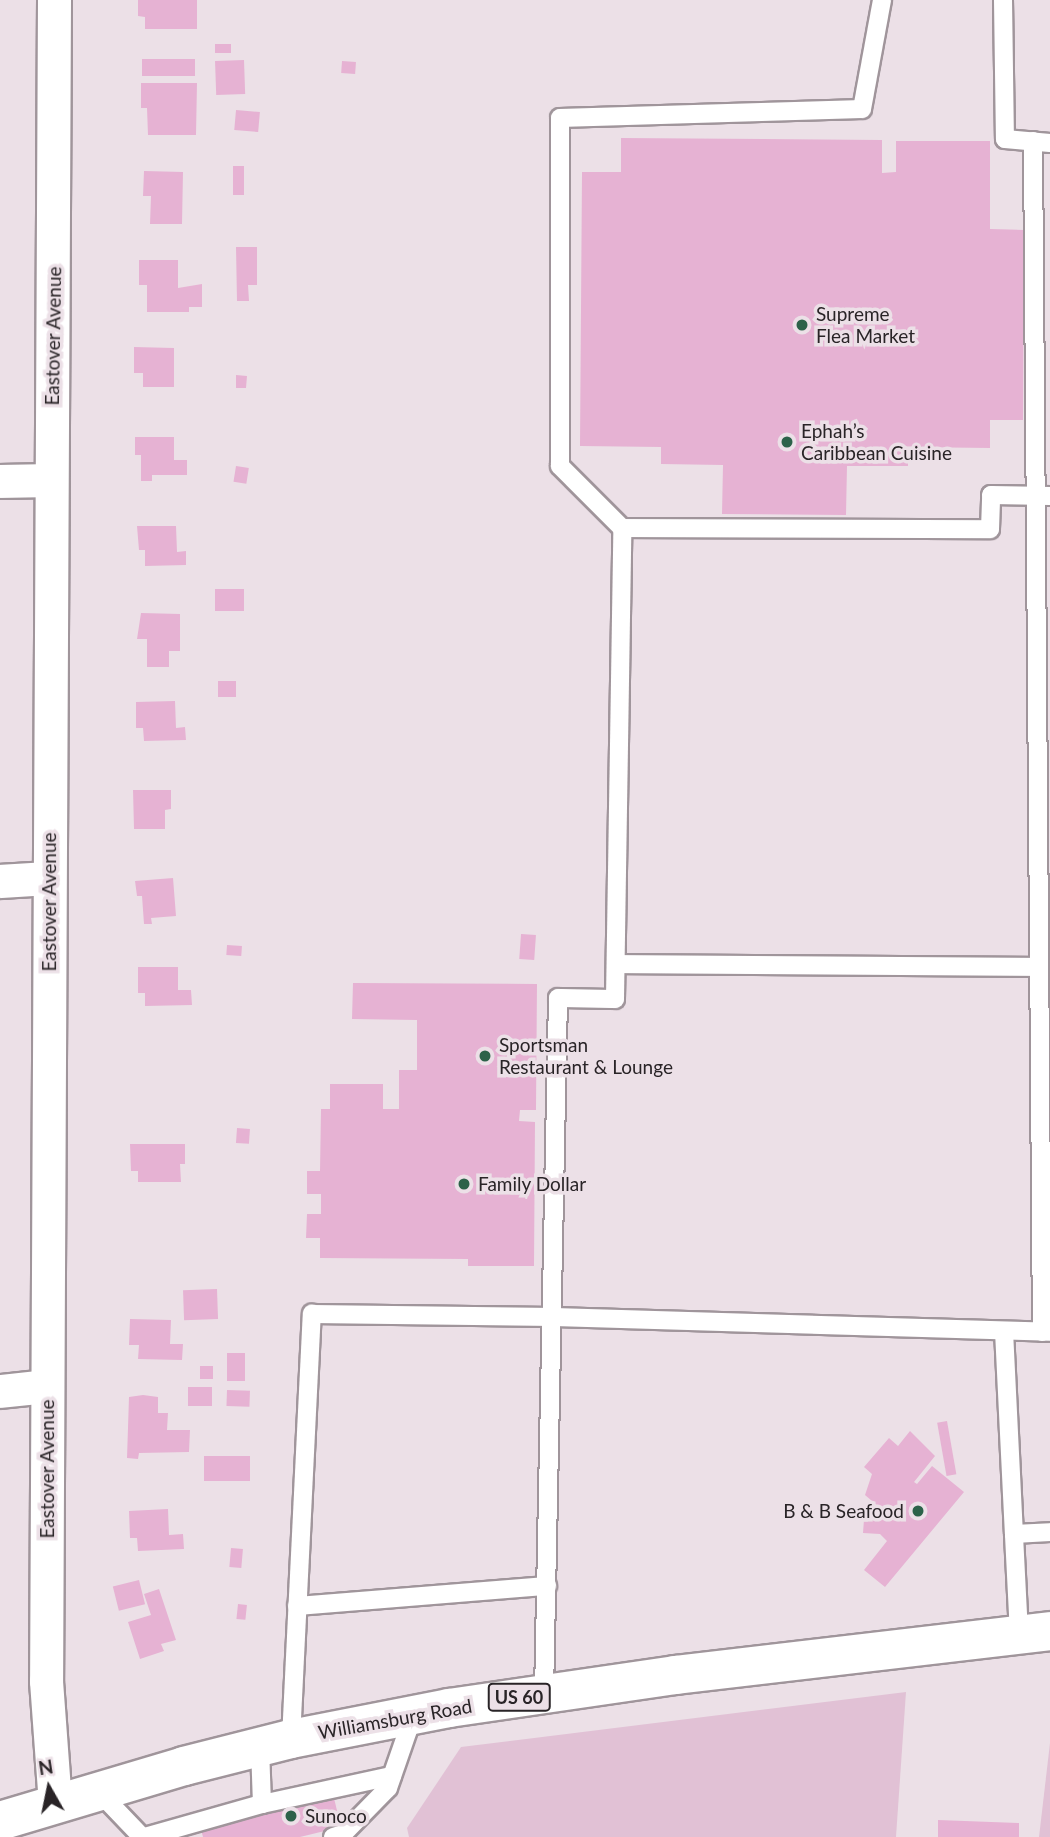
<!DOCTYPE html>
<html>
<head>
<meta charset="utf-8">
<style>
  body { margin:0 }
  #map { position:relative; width:1050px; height:1837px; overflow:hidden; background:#ece0e7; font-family:Lato,sans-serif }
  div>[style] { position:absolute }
  .green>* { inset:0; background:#e1c1d5 }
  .building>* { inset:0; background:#e6b2d3; transform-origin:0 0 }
  .roads { filter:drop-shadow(2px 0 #a0959b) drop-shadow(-2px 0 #a0959b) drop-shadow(0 2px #a0959b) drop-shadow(0 -2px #a0959b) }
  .lane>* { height:18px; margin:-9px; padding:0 9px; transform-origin:9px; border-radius:9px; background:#fff }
  .street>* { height:33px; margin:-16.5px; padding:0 16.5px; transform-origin:16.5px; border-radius:16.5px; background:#fff }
  .primary>* { height:38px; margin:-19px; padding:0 19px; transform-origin:19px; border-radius:19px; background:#fff }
  .dots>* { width:19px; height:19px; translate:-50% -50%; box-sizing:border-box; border:4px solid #ece0e7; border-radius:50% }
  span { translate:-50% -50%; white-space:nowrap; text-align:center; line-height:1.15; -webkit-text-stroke:7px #ece0e7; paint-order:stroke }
  .shield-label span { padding:2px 5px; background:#ece0e7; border:2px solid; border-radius:5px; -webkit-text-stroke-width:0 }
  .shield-label { font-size:18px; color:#292427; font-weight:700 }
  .poi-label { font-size:19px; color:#292427 }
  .left { translate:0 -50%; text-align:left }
  .right { translate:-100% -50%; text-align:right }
  .street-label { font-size:19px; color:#292427 }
  .north { position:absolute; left:14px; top:1753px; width:70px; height:70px; -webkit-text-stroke:5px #ece0e7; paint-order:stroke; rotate:351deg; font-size:19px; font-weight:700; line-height:28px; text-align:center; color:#292427 }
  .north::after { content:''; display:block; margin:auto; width:24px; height:32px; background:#292427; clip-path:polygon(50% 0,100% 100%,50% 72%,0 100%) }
</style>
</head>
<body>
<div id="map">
  <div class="green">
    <div style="clip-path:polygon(906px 1692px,896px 1837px,409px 1837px,407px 1828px,461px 1747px)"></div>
    <div style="clip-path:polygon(1050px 1743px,1050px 1837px,1039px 1837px)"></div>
  </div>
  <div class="building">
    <div style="clip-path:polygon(138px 0,197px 0,197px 29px,145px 29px,145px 17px,138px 16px)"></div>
    <div style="left:215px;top:44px;width:16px;height:9px"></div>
    <div style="left:195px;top:59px;width:17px;height:53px;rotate:90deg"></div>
    <div style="left:244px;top:60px;width:34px;height:29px;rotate:88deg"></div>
    <div style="left:342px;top:61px;width:14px;height:12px;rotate:4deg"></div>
    <div style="clip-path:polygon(141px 83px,197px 83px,196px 135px,148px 135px,147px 108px,141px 108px)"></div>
    <div style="left:236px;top:110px;width:24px;height:20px;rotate:5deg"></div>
    <div style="clip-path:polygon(621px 138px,882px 140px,882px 173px,896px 172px,896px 141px,990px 141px,990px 229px,1024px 230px,1023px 420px,990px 420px,990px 448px,908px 447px,908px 466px,847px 466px,846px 515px,722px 514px,723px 465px,661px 464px,661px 447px,580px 446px,582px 172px,621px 172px)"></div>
    <div style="left:233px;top:166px;width:11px;height:29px"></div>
    <div style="clip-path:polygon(144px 171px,183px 172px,182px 224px,150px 224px,151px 196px,143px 196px)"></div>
    <div style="clip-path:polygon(236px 247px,257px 247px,257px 285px,248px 285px,249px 301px,237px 301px)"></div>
    <div style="clip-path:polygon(139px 260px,178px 260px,178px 288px,202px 284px,202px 307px,189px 307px,189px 312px,147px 312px,147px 285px,139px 285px)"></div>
    <div style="clip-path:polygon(134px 347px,174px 348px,174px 387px,143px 387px,143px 373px,134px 373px)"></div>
    <div style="clip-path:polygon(236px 375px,247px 376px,246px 388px,236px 388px)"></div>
    <div style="clip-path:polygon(135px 437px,174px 437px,174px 460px,187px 460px,187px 475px,152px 475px,152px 481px,141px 481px,141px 455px,135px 455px)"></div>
    <div style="left:236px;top:466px;width:13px;height:16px;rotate:9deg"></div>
    <div style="clip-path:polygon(137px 526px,176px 526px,177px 552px,186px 551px,186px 565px,145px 566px,145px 550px,139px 550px)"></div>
    <div style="left:215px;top:589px;width:29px;height:22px"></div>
    <div style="clip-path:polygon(141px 613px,180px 614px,180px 651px,169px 651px,169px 667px,147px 667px,147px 639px,137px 639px)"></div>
    <div style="left:218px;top:681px;width:18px;height:16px"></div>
    <div style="clip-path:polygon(175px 701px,176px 728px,185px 727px,186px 740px,144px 741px,143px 728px,136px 728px,136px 702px)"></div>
    <div style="clip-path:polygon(133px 790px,171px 790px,171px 809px,165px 810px,165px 829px,134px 829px)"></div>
    <div style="clip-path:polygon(173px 878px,176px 916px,151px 918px,152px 924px,144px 924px,142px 896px,137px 896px,135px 881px)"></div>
    <div style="left:521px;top:934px;width:15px;height:25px;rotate:4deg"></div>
    <div style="left:227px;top:945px;width:15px;height:10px;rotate:4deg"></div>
    <div style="clip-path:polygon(138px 967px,178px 967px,178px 990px,191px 990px,192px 1005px,145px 1006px,145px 993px,138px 993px)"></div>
    <div style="clip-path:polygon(353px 983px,537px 984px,536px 1110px,520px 1110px,519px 1121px,535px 1122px,534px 1266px,468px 1266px,468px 1259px,320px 1258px,320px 1238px,306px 1238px,307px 1214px,321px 1214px,321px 1194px,307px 1194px,307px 1171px,320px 1171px,321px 1109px,330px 1109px,330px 1084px,383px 1084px,383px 1109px,399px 1109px,399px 1070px,417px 1070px,417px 1020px,352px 1019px)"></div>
    <div style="left:237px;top:1128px;width:13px;height:15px;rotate:4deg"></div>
    <div style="clip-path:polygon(130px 1144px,185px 1144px,185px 1164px,180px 1164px,181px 1182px,138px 1182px,138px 1171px,131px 1171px)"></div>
    <div style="left:217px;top:1289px;width:30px;height:34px;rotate:88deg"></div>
    <div style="clip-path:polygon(130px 1319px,171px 1320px,170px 1344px,183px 1344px,182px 1360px,138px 1359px,139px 1345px,129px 1345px)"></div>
    <div style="left:227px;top:1353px;width:18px;height:28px"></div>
    <div style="left:200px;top:1366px;width:13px;height:13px"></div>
    <div style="left:212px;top:1387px;width:19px;height:24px;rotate:90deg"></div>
    <div style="left:227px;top:1390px;width:23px;height:16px;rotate:2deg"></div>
    <div style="clip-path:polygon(143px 1395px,158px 1397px,158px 1413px,168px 1413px,167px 1430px,190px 1430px,189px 1452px,139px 1453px,138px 1459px,127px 1458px,129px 1397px)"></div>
    <div style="left:947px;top:1421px;width:54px;height:10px;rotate:80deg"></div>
    <div style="clip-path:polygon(910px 1431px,935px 1456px,914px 1482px,917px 1484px,932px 1466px,964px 1492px,885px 1587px,864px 1570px,887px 1541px,880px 1534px,863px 1533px,865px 1506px,879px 1507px,865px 1495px,872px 1474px,864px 1467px,889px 1438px,898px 1446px)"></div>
    <div style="left:204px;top:1456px;width:46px;height:25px"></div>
    <div style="clip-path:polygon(168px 1509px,169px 1535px,183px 1534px,184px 1549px,138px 1551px,137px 1538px,130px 1538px,129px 1511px)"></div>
    <div style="left:231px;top:1548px;width:12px;height:19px;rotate:5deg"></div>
    <div style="left:139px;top:1580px;width:25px;height:27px;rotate:76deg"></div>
    <div style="clip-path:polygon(159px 1589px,176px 1640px,161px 1644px,164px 1651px,140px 1659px,128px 1622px,151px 1615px,144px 1594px)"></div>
    <div style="left:238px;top:1604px;width:9px;height:15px;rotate:6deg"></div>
    <div style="clip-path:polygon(333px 1794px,341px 1827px,300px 1837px,203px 1837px,200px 1826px)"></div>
    <div style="clip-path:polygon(938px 1820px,1019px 1823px,1019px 1837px,938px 1837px)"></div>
  </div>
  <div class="roads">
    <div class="lane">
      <div style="left:1003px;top:0;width:139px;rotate:89.2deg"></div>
      <div style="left:1005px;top:139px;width:45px;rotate:5.1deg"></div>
      <div style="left:1033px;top:141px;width:1191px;rotate:89.57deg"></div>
      <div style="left:622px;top:528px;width:88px;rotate:-135deg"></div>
      <div style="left:560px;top:466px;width:348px;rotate:-90deg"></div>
      <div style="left:560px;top:118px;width:302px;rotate:-1.7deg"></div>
      <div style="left:862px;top:109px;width:111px;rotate:-79.6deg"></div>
      <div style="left:616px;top:964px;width:423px;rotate:0.4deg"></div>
      <div style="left:1004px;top:1331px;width:203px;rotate:87.2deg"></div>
      <div style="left:297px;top:1606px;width:251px;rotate:-4.6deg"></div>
      <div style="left:1019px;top:1634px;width:100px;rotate:-92.9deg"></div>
      <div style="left:1014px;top:1534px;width:36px;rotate:-3deg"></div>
      <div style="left:544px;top:1694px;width:696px;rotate:-88.85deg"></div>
      <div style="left:558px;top:998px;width:57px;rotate:1deg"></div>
      <div style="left:615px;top:999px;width:471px;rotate:-89.1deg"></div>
      <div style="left:622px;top:528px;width:368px;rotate:0.2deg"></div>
      <div style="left:990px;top:529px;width:34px;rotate:-88deg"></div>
      <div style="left:991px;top:495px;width:59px;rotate:1deg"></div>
      <div style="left:291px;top:1739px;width:426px;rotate:-87.2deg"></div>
      <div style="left:312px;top:1314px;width:242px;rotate:0.7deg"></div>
      <div style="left:554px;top:1317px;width:496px;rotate:1.7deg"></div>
      <div style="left:260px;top:1747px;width:57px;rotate:88deg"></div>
      <div style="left:98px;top:1791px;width:64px;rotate:46.3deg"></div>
      <div style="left:145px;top:1837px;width:122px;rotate:-15.8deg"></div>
      <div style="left:262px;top:1804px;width:133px;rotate:-12.2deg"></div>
      <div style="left:333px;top:1837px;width:10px;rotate:-17deg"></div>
      <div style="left:343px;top:1834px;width:64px;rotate:-45.6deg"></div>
      <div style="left:388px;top:1788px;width:76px;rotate:-70.9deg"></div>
    </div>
    <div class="street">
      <div style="left:54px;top:0;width:1681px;rotate:90.27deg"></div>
      <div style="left:46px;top:1681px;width:124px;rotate:85.8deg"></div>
      <div style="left:0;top:481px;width:50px;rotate:-1.1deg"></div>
      <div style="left:0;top:881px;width:48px;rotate:-3.6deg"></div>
      <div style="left:0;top:1391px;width:47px;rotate:-6.1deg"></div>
    </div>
    <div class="primary">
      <div style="left:0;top:1821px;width:192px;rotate:-16.6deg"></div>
      <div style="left:184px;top:1766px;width:110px;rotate:-14.2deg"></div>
      <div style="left:291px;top:1739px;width:161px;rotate:-11.1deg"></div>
      <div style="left:449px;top:1708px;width:229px;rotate:-8.3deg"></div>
      <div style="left:676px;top:1675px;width:377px;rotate:-6.7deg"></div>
    </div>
  </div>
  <div class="dots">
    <div style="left:802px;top:325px;background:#2c6249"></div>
    <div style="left:787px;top:442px;background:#2c6249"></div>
    <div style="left:485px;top:1056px;background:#2c6249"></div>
    <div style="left:464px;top:1184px;background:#2c6249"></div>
    <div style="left:918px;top:1511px;background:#2c6249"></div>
    <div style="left:291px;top:1816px;background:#2c6249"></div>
  </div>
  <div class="shield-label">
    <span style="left:519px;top:1697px">US 60</span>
  </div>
  <div class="poi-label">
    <span class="left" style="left:816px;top:325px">Supreme<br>Flea Market</span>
    <span class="left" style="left:801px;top:442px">Ephah’s<br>Caribbean Cuisine</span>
    <span class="left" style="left:499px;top:1056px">Sportsman<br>Restaurant &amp; Lounge</span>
    <span class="left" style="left:478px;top:1184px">Family Dollar</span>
    <span class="right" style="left:904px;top:1511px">B &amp; B Seafood</span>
    <span class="left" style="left:305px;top:1816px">Sunoco</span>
  </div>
  <div class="street-label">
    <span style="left:53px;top:336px;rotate:-89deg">Eastover Avenue</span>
    <span style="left:49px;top:902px;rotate:-90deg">Eastover Avenue</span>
    <span style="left:47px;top:1469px;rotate:-90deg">Eastover Avenue</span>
    <span style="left:395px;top:1719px;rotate:-10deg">Williamsburg Road</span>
  </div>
  <div class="north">N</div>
</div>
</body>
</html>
